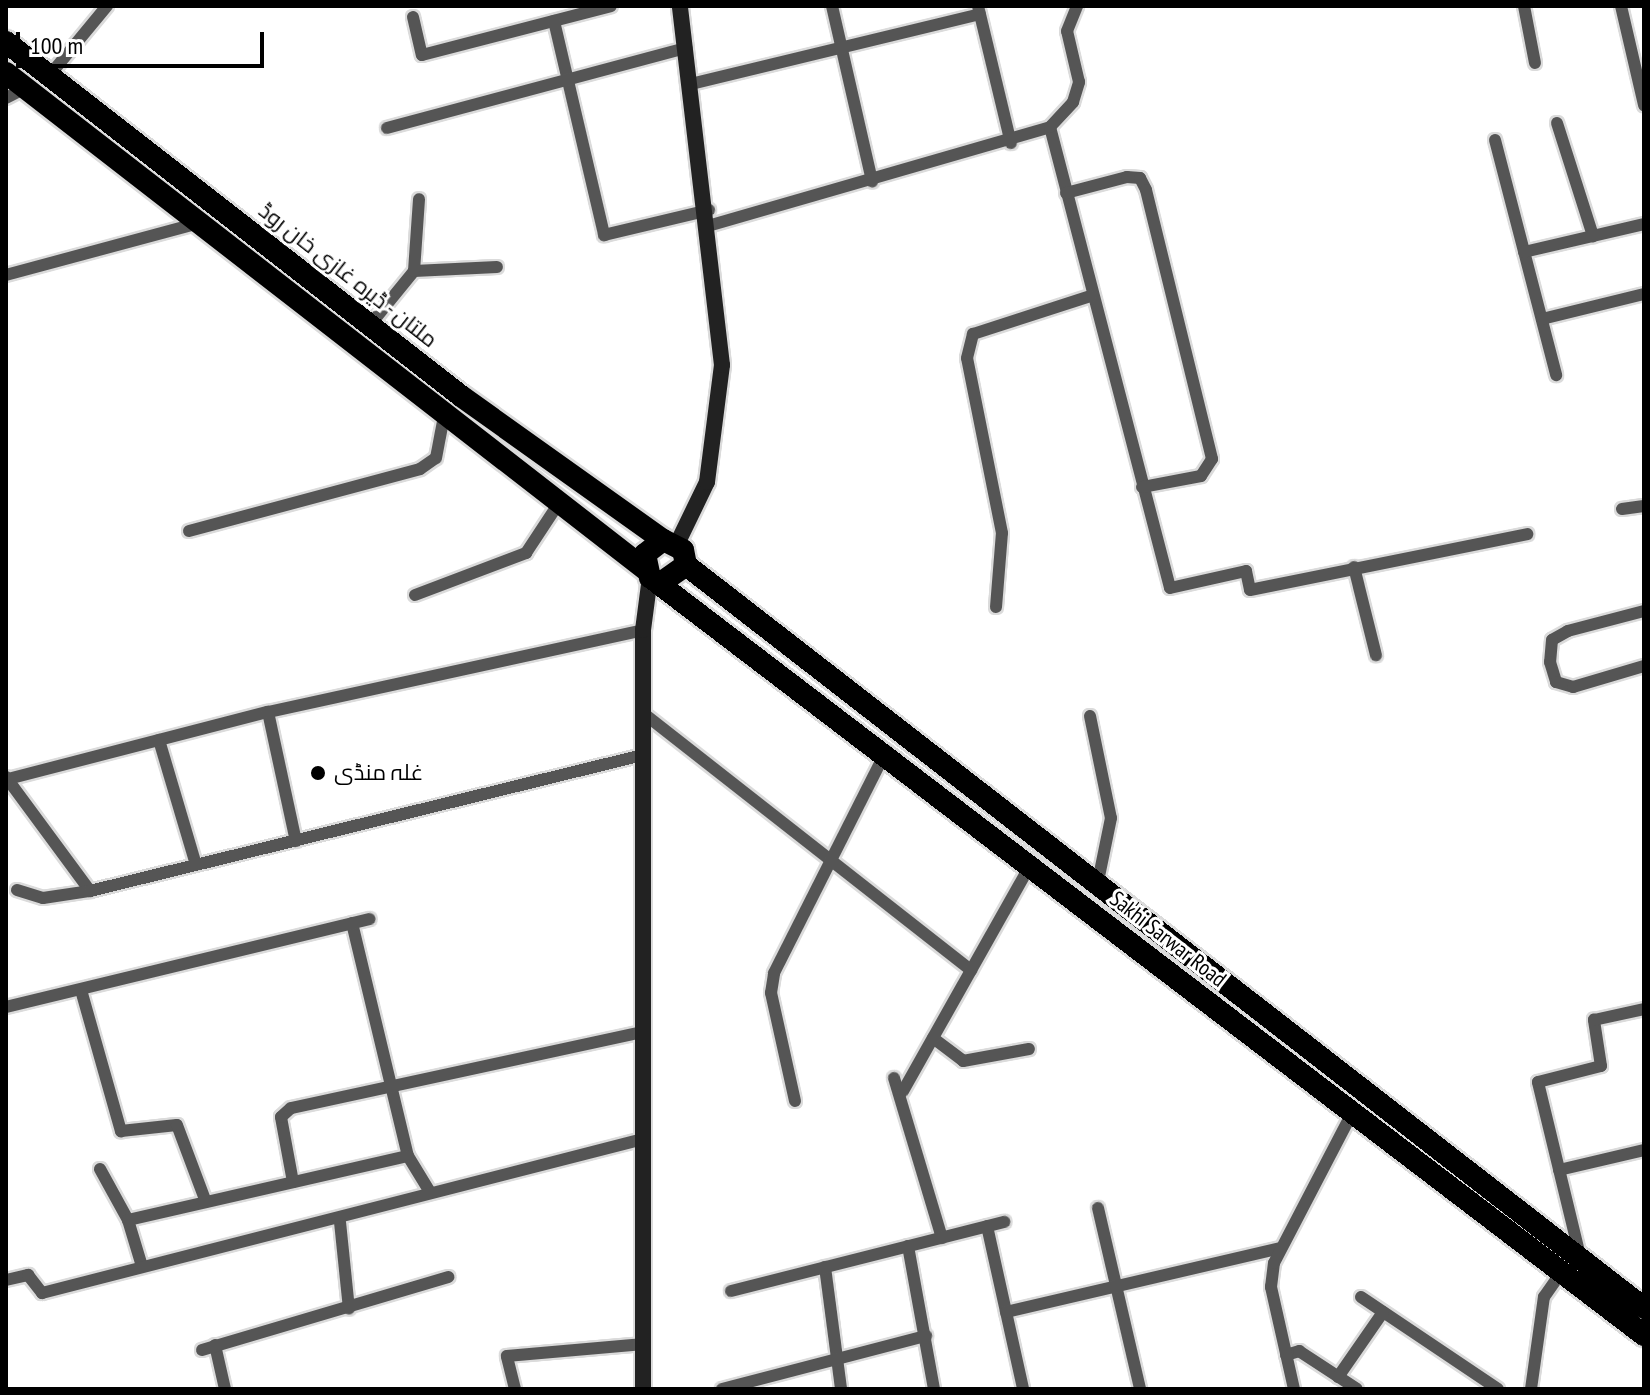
<!DOCTYPE html>
<html>
<head>
<meta charset="utf-8">
<style>
  body { margin:0 }
  #map { position:relative; width:1650px; height:1395px; overflow:hidden; background:#fff; font-family:"PT Sans Narrow",Cairo,sans-serif }
  div>[style] { position:absolute }
  .roads { filter:drop-shadow(2px 0 #dbdbdb) drop-shadow(-2px 0 #dbdbdb) drop-shadow(0 2px #dbdbdb) drop-shadow(0 -2px #dbdbdb) }
  .minor>* { height:12px; margin:-6px; padding:0 6px; transform-origin:6px; border-radius:6px; background:#555 }
  .secondary>* { height:16px; margin:-8px; padding:0 8px; transform-origin:8px; border-radius:8px; background:#222 }
  .trunk>* { height:22px; margin:-11px; padding:0 11px; transform-origin:11px; border-radius:11px; background:#000 }
  .dots>* { width:22px; height:22px; translate:-50% -50%; box-sizing:border-box; border:4px solid #fff; border-radius:50% }
  span { translate:-50% -50%; white-space:nowrap; text-align:center; line-height:1.15; -webkit-text-stroke:6px #fff; paint-order:stroke }
  .street-label { font-size:22px; color:#000 }
  .poi-label { font-size:22px; color:#000 }
  .left { translate:0 -50%; text-align:left }
  .frame { position:absolute; inset:0; border:8px solid #000; pointer-events:none }
  .scale { position:absolute; left:16px; top:32px; width:248px; height:36px; box-sizing:border-box; border:4px solid #000; border-top:0; padding-left:10px; font-size:24px; line-height:28px; white-space:nowrap; color:#000; -webkit-text-stroke:6px #fff; paint-order:stroke }
</style>
</head>
<body>
<div id="map">
  <div class="roads">
    <div class="minor">
      <div style="left:832px;top:6px;width:180px;rotate:77.1deg"></div>
      <div style="left:978px;top:6px;width:141px;rotate:76.5deg"></div>
      <div style="left:1524px;top:6px;width:58px;rotate:79.1deg"></div>
      <div style="left:1621px;top:6px;width:102px;rotate:76.9deg"></div>
      <div style="left:413px;top:17px;width:39px;rotate:77deg"></div>
      <div style="left:422px;top:55px;width:195px;rotate:-14.5deg"></div>
      <div style="left:554px;top:21px;width:220px;rotate:76.8deg"></div>
      <div style="left:604px;top:235px;width:108px;rotate:-13.4deg"></div>
      <div style="left:49px;top:76px;width:91px;rotate:-50.4deg"></div>
      <div style="left:691px;top:84px;width:297px;rotate:-13.6deg"></div>
      <div style="left:6px;top:98px;width:22px;rotate:-27deg"></div>
      <div style="left:1557px;top:123px;width:119px;rotate:72.3deg"></div>
      <div style="left:1050px;top:127px;width:476px;rotate:75.4deg"></div>
      <div style="left:1170px;top:588px;width:78px;rotate:-12.6deg"></div>
      <div style="left:1246px;top:571px;width:19px;rotate:78deg"></div>
      <div style="left:1250px;top:590px;width:283px;rotate:-11.4deg"></div>
      <div style="left:387px;top:128px;width:310px;rotate:-15deg"></div>
      <div style="left:1495px;top:140px;width:243px;rotate:75.4deg"></div>
      <div style="left:1066px;top:193px;width:63px;rotate:-14.7deg"></div>
      <div style="left:1127px;top:177px;width:13px;rotate:4deg"></div>
      <div style="left:1140px;top:178px;width:13px;rotate:63deg"></div>
      <div style="left:1146px;top:190px;width:277px;rotate:76.2deg"></div>
      <div style="left:1212px;top:459px;width:20px;rotate:123deg"></div>
      <div style="left:1201px;top:476px;width:60px;rotate:169.4deg"></div>
      <div style="left:711px;top:225px;width:353px;rotate:-16.1deg"></div>
      <div style="left:1050px;top:127px;width:34px;rotate:-47deg"></div>
      <div style="left:1073px;top:102px;width:21px;rotate:-73deg"></div>
      <div style="left:1079px;top:82px;width:52px;rotate:-103.2deg"></div>
      <div style="left:1067px;top:31px;width:27px;rotate:-68deg"></div>
      <div style="left:1524px;top:252px;width:123px;rotate:-13.1deg"></div>
      <div style="left:414px;top:271px;width:83px;rotate:-2.8deg"></div>
      <div style="left:6px;top:275px;width:200px;rotate:-15.1deg"></div>
      <div style="left:1542px;top:319px;width:105px;rotate:-13.8deg"></div>
      <div style="left:370px;top:325px;width:70px;rotate:-50.8deg"></div>
      <div style="left:414px;top:271px;width:72px;rotate:-86deg"></div>
      <div style="left:1622px;top:509px;width:22px;rotate:-8deg"></div>
      <div style="left:189px;top:531px;width:239px;rotate:-15deg"></div>
      <div style="left:420px;top:469px;width:19px;rotate:-35deg"></div>
      <div style="left:436px;top:458px;width:48px;rotate:-79.2deg"></div>
      <div style="left:1354px;top:567px;width:91px;rotate:76deg"></div>
      <div style="left:415px;top:595px;width:119px;rotate:-20.7deg"></div>
      <div style="left:526px;top:553px;width:64px;rotate:-56.6deg"></div>
      <div style="left:996px;top:607px;width:74px;rotate:-85.4deg"></div>
      <div style="left:1002px;top:533px;width:178px;rotate:-101.3deg"></div>
      <div style="left:967px;top:358px;width:25px;rotate:-76deg"></div>
      <div style="left:973px;top:334px;width:124px;rotate:-17.9deg"></div>
      <div style="left:1644px;top:611px;width:79px;rotate:165.3deg"></div>
      <div style="left:1568px;top:631px;width:18px;rotate:151deg"></div>
      <div style="left:1552px;top:640px;width:22px;rotate:95deg"></div>
      <div style="left:1550px;top:662px;width:21px;rotate:73deg"></div>
      <div style="left:1556px;top:682px;width:18px;rotate:16deg"></div>
      <div style="left:1573px;top:687px;width:74px;rotate:-16.5deg"></div>
      <div style="left:268px;top:712px;width:132px;rotate:77.8deg"></div>
      <div style="left:643px;top:713px;width:417px;rotate:38.1deg"></div>
      <div style="left:1090px;top:716px;width:104px;rotate:78.4deg"></div>
      <div style="left:1111px;top:818px;width:69px;rotate:101.6deg"></div>
      <div style="left:159px;top:740px;width:130px;rotate:73.5deg"></div>
      <div style="left:6px;top:777px;width:142px;rotate:53.6deg"></div>
      <div style="left:8px;top:779px;width:268px;rotate:-14.5deg"></div>
      <div style="left:268px;top:712px;width:384px;rotate:-12.3deg"></div>
      <div style="left:17px;top:890px;width:27px;rotate:17deg"></div>
      <div style="left:43px;top:898px;width:48px;rotate:-8.5deg"></div>
      <div style="left:90px;top:891px;width:569px;rotate:-13.82deg"></div>
      <div style="left:352px;top:923px;width:240px;rotate:76.5deg"></div>
      <div style="left:408px;top:1156px;width:42px;rotate:58.6deg"></div>
      <div style="left:81px;top:990px;width:147px;rotate:74.2deg"></div>
      <div style="left:121px;top:1131px;width:56px;rotate:-6.1deg"></div>
      <div style="left:177px;top:1125px;width:82px;rotate:69.4deg"></div>
      <div style="left:6px;top:1007px;width:374px;rotate:-13.6deg"></div>
      <div style="left:933px;top:1038px;width:38px;rotate:37deg"></div>
      <div style="left:963px;top:1061px;width:67px;rotate:-10.3deg"></div>
      <div style="left:894px;top:1078px;width:167px;rotate:73.3deg"></div>
      <div style="left:903px;top:1091px;width:261px;rotate:-60.6deg"></div>
      <div style="left:795px;top:1101px;width:111px;rotate:-102.5deg"></div>
      <div style="left:771px;top:993px;width:20px;rotate:-81deg"></div>
      <div style="left:774px;top:973px;width:249px;rotate:-63.2deg"></div>
      <div style="left:100px;top:1169px;width:58px;rotate:61.2deg"></div>
      <div style="left:128px;top:1220px;width:45px;rotate:73.2deg"></div>
      <div style="left:1559px;top:1170px;width:87px;rotate:-13.2deg"></div>
      <div style="left:293px;top:1182px;width:66px;rotate:-100.5deg"></div>
      <div style="left:281px;top:1117px;width:13px;rotate:-42deg"></div>
      <div style="left:291px;top:1108px;width:360px;rotate:-12.2deg"></div>
      <div style="left:1098px;top:1208px;width:186px;rotate:76.9deg"></div>
      <div style="left:128px;top:1220px;width:287px;rotate:-12.9deg"></div>
      <div style="left:340px;top:1222px;width:87px;rotate:84.1deg"></div>
      <div style="left:987px;top:1226px;width:167px;rotate:77.5deg"></div>
      <div style="left:908px;top:1246px;width:145px;rotate:79.7deg"></div>
      <div style="left:1580px;top:1256px;width:179px;rotate:-103.6deg"></div>
      <div style="left:1538px;top:1082px;width:65px;rotate:-14.3deg"></div>
      <div style="left:1601px;top:1066px;width:47px;rotate:-98.7deg"></div>
      <div style="left:1594px;top:1020px;width:51px;rotate:-12.4deg"></div>
      <div style="left:825px;top:1267px;width:123px;rotate:82.5deg"></div>
      <div style="left:6px;top:1280px;width:23px;rotate:-13deg"></div>
      <div style="left:28px;top:1275px;width:23px;rotate:52deg"></div>
      <div style="left:42px;top:1293px;width:620px;rotate:-14.37deg"></div>
      <div style="left:731px;top:1291px;width:282px;rotate:-14.2deg"></div>
      <div style="left:1361px;top:1297px;width:165px;rotate:33.9deg"></div>
      <div style="left:1006px;top:1312px;width:281px;rotate:-13.1deg"></div>
      <div style="left:215px;top:1345px;width:45px;rotate:77.2deg"></div>
      <div style="left:202px;top:1350px;width:257px;rotate:-16.5deg"></div>
      <div style="left:1286px;top:1355px;width:14px;rotate:-17deg"></div>
      <div style="left:1299px;top:1351px;width:69px;rotate:33.2deg"></div>
      <div style="left:1338px;top:1377px;width:79px;rotate:-55.3deg"></div>
      <div style="left:515px;top:1389px;width:34px;rotate:-104deg"></div>
      <div style="left:507px;top:1356px;width:137px;rotate:-5deg"></div>
      <div style="left:722px;top:1389px;width:211px;rotate:-14.6deg"></div>
      <div style="left:1294px;top:1389px;width:105px;rotate:-102.7deg"></div>
      <div style="left:1271px;top:1287px;width:24px;rotate:-83deg"></div>
      <div style="left:1274px;top:1263px;width:167px;rotate:-62.5deg"></div>
      <div style="left:1531px;top:1389px;width:93px;rotate:-82deg"></div>
      <div style="left:1544px;top:1297px;width:32px;rotate:-55deg"></div>
    </div>
    <div class="secondary">
      <div style="left:677px;top:544px;width:69px;rotate:-64.2deg"></div>
      <div style="left:707px;top:482px;width:118px;rotate:-82.7deg"></div>
      <div style="left:722px;top:365px;width:361px;rotate:-96.7deg"></div>
      <div style="left:643px;top:1389px;width:759px;rotate:-90deg"></div>
      <div style="left:643px;top:630px;width:53px;rotate:-82.5deg"></div>
    </div>
    <div class="trunk">
      <div style="left:6px;top:42px;width:576px;rotate:37.88deg"></div>
      <div style="left:461px;top:396px;width:248px;rotate:35.5deg"></div>
      <div style="left:6px;top:73px;width:809px;rotate:37.82deg"></div>
      <div style="left:686px;top:565px;width:1212px;rotate:37.8deg"></div>
      <div style="left:662px;top:582px;width:29px;rotate:-35deg"></div>
      <div style="left:686px;top:565px;width:15px;rotate:-101deg"></div>
      <div style="left:683px;top:550px;width:22px;rotate:-153deg"></div>
      <div style="left:663px;top:540px;width:23px;rotate:142deg"></div>
      <div style="left:645px;top:554px;width:24px;rotate:78deg"></div>
      <div style="left:650px;top:577px;width:1250px;rotate:37.33deg"></div>
    </div>
  </div>
  <div class="dots">
    <div style="left:318px;top:773px;background:#000"></div>
  </div>
  <div class="street-label">
    <span style="left:348px;top:275px;rotate:38deg">ملتان - ڈیرہ غازی خان روڈ</span>
    <span style="left:1168px;top:939px;rotate:38deg">Sakhi Sarwar Road</span>
  </div>
  <div class="poi-label">
    <span class="left" style="left:334px;top:773px">غلہ منڈی</span>
  </div>
  <div class="frame"></div>
  <div class="scale">100 m</div>
</div>
</body>
</html>
